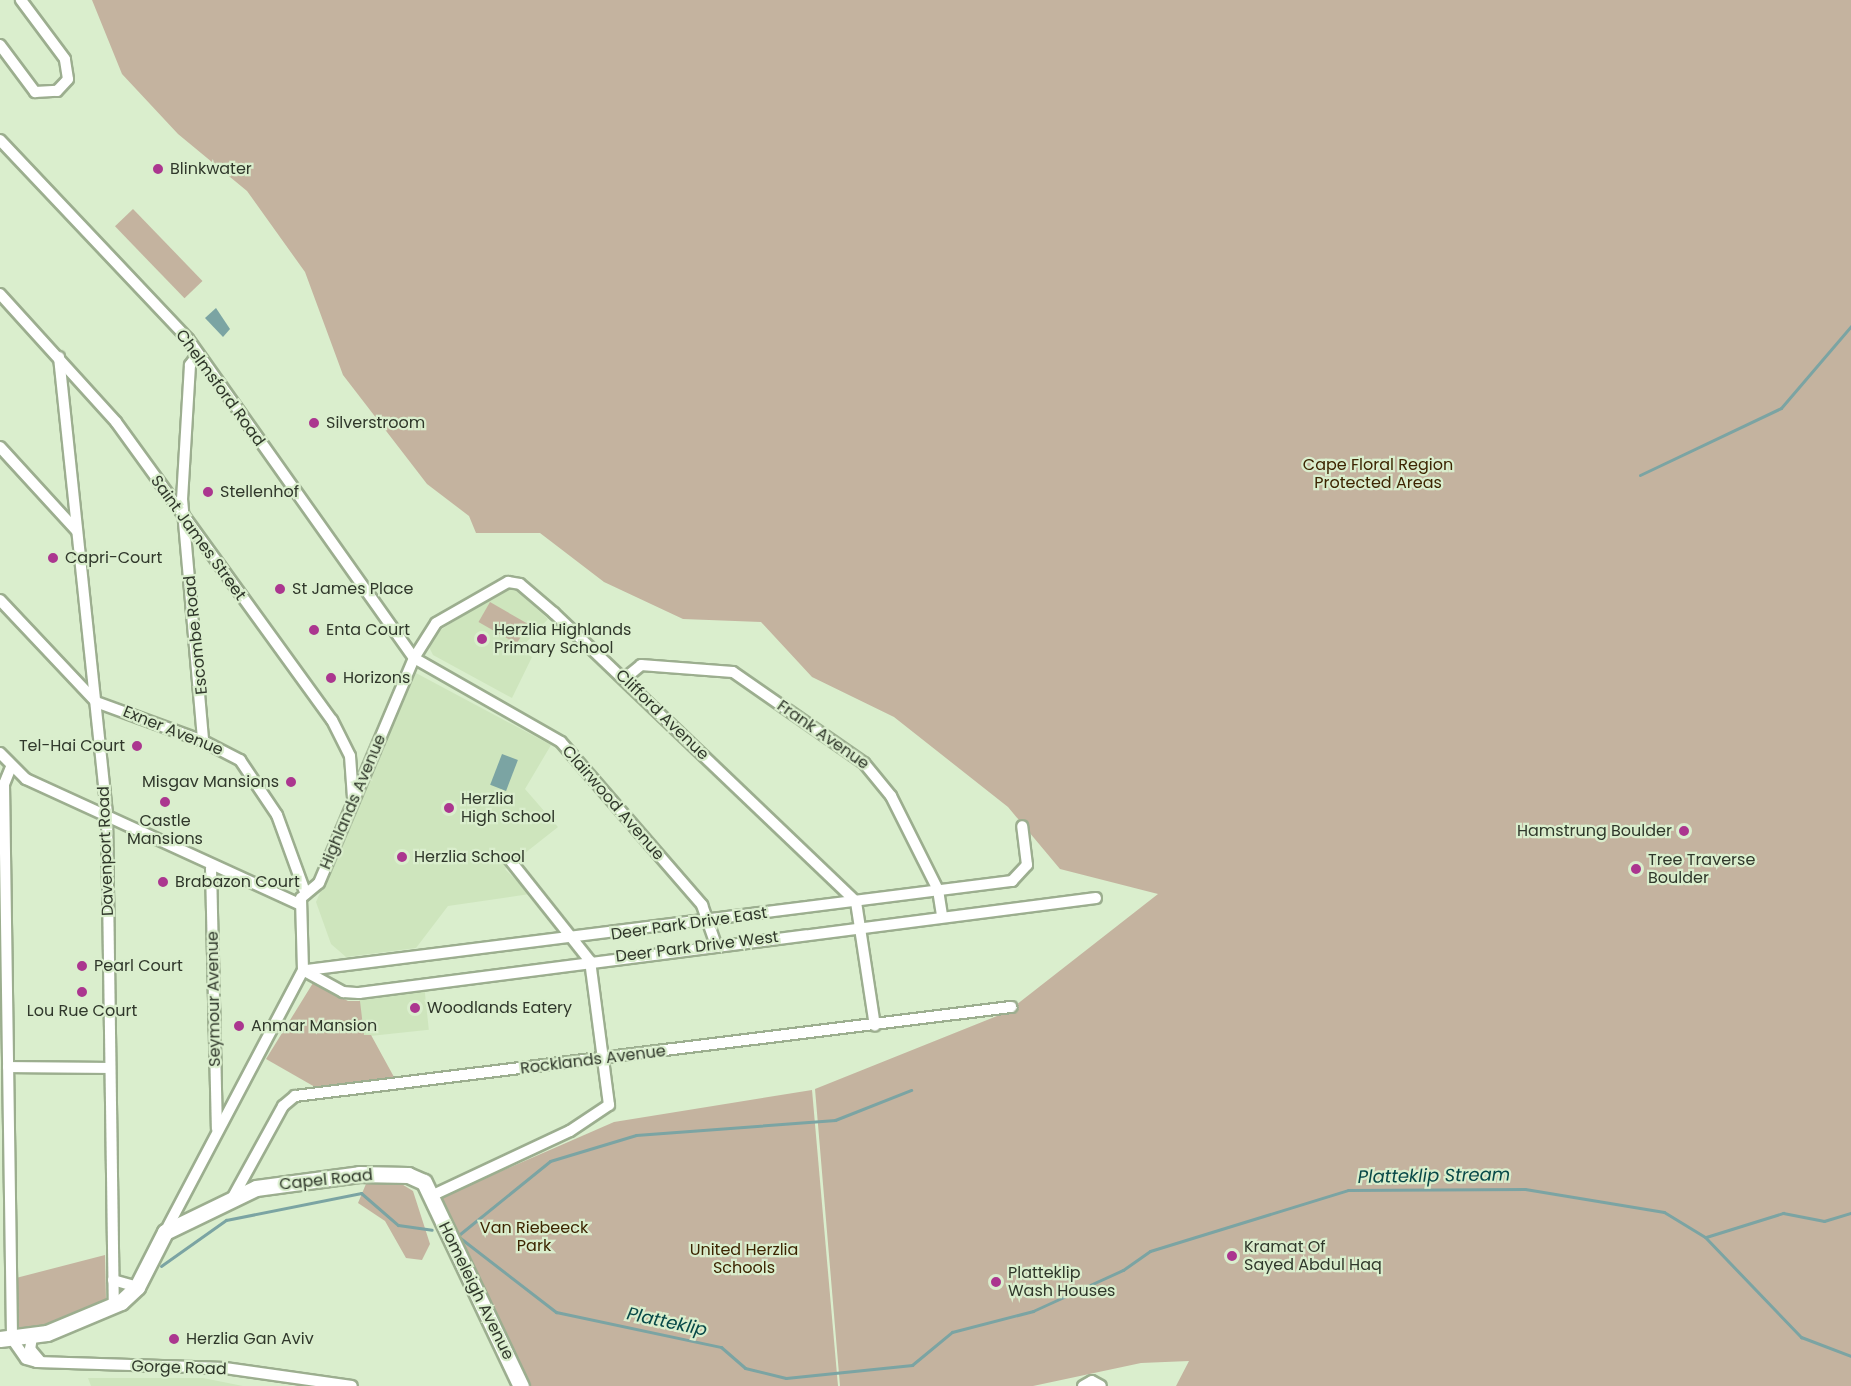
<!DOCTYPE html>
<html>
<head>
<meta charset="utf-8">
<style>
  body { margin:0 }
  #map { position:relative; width:1851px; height:1386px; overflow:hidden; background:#daeecd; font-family:Poppins,sans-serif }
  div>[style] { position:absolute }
  .built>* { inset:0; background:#cee5bd; transform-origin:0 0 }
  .green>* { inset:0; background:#c4b39f; transform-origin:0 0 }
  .water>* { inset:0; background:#7ba4a3; transform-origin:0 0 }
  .stream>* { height:3px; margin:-1.5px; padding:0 1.5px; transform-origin:1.5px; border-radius:1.5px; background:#7ba4a3 }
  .roads { filter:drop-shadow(2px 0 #9cae8f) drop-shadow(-2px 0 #9cae8f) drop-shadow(0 2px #9cae8f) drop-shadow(0 -2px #9cae8f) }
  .street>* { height:10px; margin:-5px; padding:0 5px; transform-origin:5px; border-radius:5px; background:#fff }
  .secondary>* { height:15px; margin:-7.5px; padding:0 7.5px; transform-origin:7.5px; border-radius:7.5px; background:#fff }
  .dots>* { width:16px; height:16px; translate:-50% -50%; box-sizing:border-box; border:3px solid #daeecd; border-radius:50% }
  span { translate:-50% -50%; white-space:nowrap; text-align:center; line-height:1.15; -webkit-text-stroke:4.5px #daeecd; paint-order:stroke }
  .poi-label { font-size:16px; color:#30382b }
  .left { translate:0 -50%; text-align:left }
  .right { translate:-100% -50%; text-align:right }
  .street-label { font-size:16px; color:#30382b }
  .park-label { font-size:16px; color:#3d2502 }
  .water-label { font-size:18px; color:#084948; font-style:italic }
</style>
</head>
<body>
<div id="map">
  <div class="built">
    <div style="clip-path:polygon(506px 588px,516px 590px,548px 619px,520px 649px,532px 657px,512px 698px,433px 655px,429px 647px,439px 631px)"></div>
    <div style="clip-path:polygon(416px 673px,551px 745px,525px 789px,558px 827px,505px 869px,530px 894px,448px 906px,416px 948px,346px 957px,331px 944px,316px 902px)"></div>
    <div style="left:424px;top:984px;width:46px;height:66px;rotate:84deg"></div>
    <div style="clip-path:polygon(88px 1378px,203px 1378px,243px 1386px,91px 1386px)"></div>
  </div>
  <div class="green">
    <div style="clip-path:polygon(92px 0,1851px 0,1851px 1386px,1176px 1386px,1189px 1361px,1141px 1363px,1033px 1386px,840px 1386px,815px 1089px,1007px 1012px,1158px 894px,1060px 869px,1008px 807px,894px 717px,812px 677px,761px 622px,683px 619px,604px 582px,540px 533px,476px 533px,469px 516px,427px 484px,343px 375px,305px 272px,247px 191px,178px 134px,122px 74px)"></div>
    <div style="left:133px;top:209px;width:100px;height:25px;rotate:46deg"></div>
    <div style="left:490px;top:602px;width:44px;height:23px;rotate:30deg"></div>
    <div style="clip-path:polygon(313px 983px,348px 1001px,360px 1001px,364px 1035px,371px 1035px,394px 1077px,315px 1087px,266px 1059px)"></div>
    <div style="clip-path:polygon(812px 1090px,838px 1386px,526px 1386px,440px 1203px,442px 1197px,614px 1122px)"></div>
    <div style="clip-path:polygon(392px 1178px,413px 1191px,430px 1244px,422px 1260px,406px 1258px,385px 1221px,358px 1203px,368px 1179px)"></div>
    <div style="clip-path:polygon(105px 1255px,106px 1301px,43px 1328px,17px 1328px,16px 1278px)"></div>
  </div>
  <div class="water">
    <div style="clip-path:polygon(216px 308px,230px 329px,223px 337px,205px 318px)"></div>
    <div style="left:502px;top:754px;width:17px;height:33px;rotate:21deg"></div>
  </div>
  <div class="stream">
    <div style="left:1640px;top:475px;width:156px;rotate:-25.4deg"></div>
    <div style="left:1781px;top:408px;width:108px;rotate:-49.5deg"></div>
    <div style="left:455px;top:1234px;width:128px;rotate:37.7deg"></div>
    <div style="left:556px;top:1312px;width:169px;rotate:12deg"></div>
    <div style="left:721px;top:1347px;width:32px;rotate:41deg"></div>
    <div style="left:745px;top:1368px;width:42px;rotate:13.7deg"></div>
    <div style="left:786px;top:1378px;width:127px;rotate:-5.9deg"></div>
    <div style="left:912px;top:1365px;width:52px;rotate:-39.5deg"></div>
    <div style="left:952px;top:1332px;width:84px;rotate:-14.5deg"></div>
    <div style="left:1033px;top:1311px;width:99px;rotate:-24.5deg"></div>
    <div style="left:1123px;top:1270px;width:33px;rotate:-35deg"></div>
    <div style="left:1150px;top:1251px;width:207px;rotate:-17.1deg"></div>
    <div style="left:1348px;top:1190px;width:177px;rotate:-0.3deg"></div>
    <div style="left:1525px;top:1189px;width:141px;rotate:9.4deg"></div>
    <div style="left:1664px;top:1212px;width:48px;rotate:31.4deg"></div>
    <div style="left:1705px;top:1237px;width:139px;rotate:46.2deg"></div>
    <div style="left:1801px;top:1337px;width:53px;rotate:20.8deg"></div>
    <div style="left:460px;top:1234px;width:116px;rotate:-39deg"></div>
    <div style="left:550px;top:1161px;width:90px;rotate:-16.8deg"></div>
    <div style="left:636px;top:1135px;width:200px;rotate:-4.3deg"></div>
    <div style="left:835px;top:1120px;width:82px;rotate:-21.5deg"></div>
    <div style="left:1706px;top:1237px;width:81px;rotate:-17.3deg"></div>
    <div style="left:1783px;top:1213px;width:42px;rotate:11deg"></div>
    <div style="left:1824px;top:1221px;width:28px;rotate:-17deg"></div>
    <div style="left:161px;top:1266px;width:80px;rotate:-35.3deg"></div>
    <div style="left:226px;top:1220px;width:138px;rotate:-11.3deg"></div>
    <div style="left:361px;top:1193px;width:49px;rotate:40.9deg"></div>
    <div style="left:398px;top:1225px;width:34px;rotate:8deg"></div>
  </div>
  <div class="roads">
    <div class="street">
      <div style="left:0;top:45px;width:59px;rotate:53.3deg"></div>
      <div style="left:35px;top:92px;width:22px;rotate:-3deg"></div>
      <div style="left:57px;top:91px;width:16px;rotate:-47deg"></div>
      <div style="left:68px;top:79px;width:20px;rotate:-99deg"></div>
      <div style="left:65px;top:59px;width:74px;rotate:-126.7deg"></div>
      <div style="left:0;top:140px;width:274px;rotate:46.6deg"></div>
      <div style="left:188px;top:339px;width:391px;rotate:54.7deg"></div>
      <div style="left:414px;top:658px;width:169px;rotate:29.7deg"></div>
      <div style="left:561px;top:742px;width:216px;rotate:49.1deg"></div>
      <div style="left:702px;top:905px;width:42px;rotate:70.7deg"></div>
      <div style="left:0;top:294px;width:173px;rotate:47.8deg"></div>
      <div style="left:116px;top:422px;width:368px;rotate:54.1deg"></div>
      <div style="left:332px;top:720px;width:40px;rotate:63.4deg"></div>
      <div style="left:350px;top:756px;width:42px;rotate:85.9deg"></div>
      <div style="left:198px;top:354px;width:14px;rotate:126deg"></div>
      <div style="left:190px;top:365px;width:134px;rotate:93.4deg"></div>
      <div style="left:182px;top:499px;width:243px;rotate:85deg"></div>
      <div style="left:59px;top:357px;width:462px;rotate:84deg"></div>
      <div style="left:107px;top:817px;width:488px;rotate:89.2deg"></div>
      <div style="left:0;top:447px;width:113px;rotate:47.5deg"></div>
      <div style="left:0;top:600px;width:140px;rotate:46.7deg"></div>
      <div style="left:96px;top:702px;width:114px;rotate:20deg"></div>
      <div style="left:203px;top:741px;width:42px;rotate:27.2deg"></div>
      <div style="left:240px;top:760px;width:66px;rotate:56.1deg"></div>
      <div style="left:277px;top:815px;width:82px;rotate:70deg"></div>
      <div style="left:624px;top:679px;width:22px;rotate:-39deg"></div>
      <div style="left:641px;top:665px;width:92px;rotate:4.4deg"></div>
      <div style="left:733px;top:672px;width:160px;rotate:34.8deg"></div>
      <div style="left:864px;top:763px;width:43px;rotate:50.7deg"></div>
      <div style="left:891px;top:796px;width:105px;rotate:63.4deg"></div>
      <div style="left:938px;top:890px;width:25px;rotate:81deg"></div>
      <div style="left:0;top:753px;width:37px;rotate:45deg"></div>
      <div style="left:26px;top:779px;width:300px;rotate:24.6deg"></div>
      <div style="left:11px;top:767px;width:18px;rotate:112deg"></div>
      <div style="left:4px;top:784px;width:555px;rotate:89.17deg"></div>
      <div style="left:12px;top:1339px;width:24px;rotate:55deg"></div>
      <div style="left:26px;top:1359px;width:11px;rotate:15deg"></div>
      <div style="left:37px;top:1362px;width:188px;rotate:1.8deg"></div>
      <div style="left:225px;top:1368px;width:128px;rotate:8.1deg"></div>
      <div style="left:211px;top:868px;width:261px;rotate:88.7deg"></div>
      <div style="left:303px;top:970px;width:46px;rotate:28.8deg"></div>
      <div style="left:343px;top:992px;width:16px;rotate:4deg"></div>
      <div style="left:359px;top:993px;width:743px;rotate:-7.34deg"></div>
      <div style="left:307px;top:970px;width:711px;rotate:-7.2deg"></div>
      <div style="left:1012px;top:881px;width:22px;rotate:-47deg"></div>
      <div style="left:1027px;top:865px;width:39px;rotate:-97deg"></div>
      <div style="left:8px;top:1067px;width:101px;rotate:0.6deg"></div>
      <div style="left:431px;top:1196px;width:153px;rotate:-25.1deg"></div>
      <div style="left:570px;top:1131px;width:47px;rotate:-33.7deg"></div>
      <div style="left:609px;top:1105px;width:145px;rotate:-97.5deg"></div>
      <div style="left:590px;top:961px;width:129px;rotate:-128.4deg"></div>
      <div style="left:233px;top:1197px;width:104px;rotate:-61.2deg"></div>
      <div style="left:283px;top:1106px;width:16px;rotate:-40deg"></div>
      <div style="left:295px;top:1096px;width:722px;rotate:-7.09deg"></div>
      <div style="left:165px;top:1232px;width:296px;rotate:-62.2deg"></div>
      <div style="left:303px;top:970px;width:72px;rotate:-91.6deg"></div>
      <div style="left:301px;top:898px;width:23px;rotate:-40deg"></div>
      <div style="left:319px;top:883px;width:244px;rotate:-67.1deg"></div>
      <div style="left:414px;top:658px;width:41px;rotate:-57.8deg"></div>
      <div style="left:436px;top:623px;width:83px;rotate:-29.7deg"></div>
      <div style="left:508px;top:582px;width:12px;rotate:9deg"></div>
      <div style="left:520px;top:584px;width:45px;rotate:40.5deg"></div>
      <div style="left:554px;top:613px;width:418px;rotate:43.7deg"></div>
      <div style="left:856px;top:902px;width:125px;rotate:81.3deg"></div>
      <div style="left:113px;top:1280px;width:25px;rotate:16deg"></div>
      <div style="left:32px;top:1337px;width:12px;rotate:99deg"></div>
      <div style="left:30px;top:1349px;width:17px;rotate:50deg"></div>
      <div style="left:1083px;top:1386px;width:10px;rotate:-29deg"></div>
      <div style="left:1092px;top:1381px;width:10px;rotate:29deg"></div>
    </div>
    <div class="secondary">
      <div style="left:0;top:1339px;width:47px;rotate:-7.3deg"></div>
      <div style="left:47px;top:1333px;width:80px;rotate:-22.7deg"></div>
      <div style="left:121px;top:1302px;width:22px;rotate:-43deg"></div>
      <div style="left:137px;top:1287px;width:62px;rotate:-63deg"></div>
      <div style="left:165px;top:1232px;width:101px;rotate:-25.8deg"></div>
      <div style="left:256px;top:1188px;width:104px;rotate:-7.7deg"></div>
      <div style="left:359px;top:1174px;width:49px;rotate:1.2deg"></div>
      <div style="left:408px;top:1175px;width:17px;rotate:24deg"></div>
      <div style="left:424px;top:1182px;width:226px;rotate:64.6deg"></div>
    </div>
  </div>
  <div class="dots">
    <div style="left:158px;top:169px;background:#ab368f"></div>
    <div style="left:314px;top:423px;background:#ab368f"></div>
    <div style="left:208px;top:492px;background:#ab368f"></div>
    <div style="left:53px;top:558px;background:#ab368f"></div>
    <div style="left:280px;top:589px;background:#ab368f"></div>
    <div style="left:314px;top:630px;background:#ab368f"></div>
    <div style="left:482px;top:639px;background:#ab368f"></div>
    <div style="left:331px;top:678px;background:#ab368f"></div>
    <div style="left:137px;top:746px;background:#ab368f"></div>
    <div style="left:291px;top:782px;background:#ab368f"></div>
    <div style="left:165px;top:802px;background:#ab368f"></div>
    <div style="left:449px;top:808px;background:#ab368f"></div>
    <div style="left:1684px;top:831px;background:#ab368f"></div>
    <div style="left:402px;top:857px;background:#ab368f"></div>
    <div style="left:1636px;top:869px;background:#ab368f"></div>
    <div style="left:163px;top:882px;background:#ab368f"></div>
    <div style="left:82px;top:966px;background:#ab368f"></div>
    <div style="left:82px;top:992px;background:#ab368f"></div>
    <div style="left:415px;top:1008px;background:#ab368f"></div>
    <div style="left:239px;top:1026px;background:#ab368f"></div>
    <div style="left:1232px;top:1256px;background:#ab368f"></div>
    <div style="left:996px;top:1282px;background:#ab368f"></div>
    <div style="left:174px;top:1339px;background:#ab368f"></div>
  </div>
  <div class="poi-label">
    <span class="left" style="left:170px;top:169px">Blinkwater</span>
    <span class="left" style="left:326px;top:423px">Silverstroom</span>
    <span class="left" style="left:220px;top:492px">Stellenhof</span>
    <span class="left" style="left:65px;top:558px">Capri-Court</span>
    <span class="left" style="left:292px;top:589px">St James Place</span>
    <span class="left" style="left:326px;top:630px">Enta Court</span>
    <span class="left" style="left:494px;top:639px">Herzlia Highlands<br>Primary School</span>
    <span class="left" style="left:343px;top:678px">Horizons</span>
    <span class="right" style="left:125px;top:746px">Tel-Hai Court</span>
    <span class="right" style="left:279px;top:782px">Misgav Mansions</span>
    <span class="left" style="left:461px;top:808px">Herzlia<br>High School</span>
    <span style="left:165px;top:830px">Castle<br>Mansions</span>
    <span class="right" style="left:1672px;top:831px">Hamstrung Boulder</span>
    <span class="left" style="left:414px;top:857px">Herzlia School</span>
    <span class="left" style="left:1648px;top:869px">Tree Traverse<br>Boulder</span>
    <span class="left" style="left:175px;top:882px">Brabazon Court</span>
    <span class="left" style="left:94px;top:966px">Pearl Court</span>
    <span class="left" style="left:427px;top:1008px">Woodlands Eatery</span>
    <span style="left:82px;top:1011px">Lou Rue Court</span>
    <span class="left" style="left:251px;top:1026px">Anmar Mansion</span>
    <span class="left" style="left:1244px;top:1256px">Kramat Of<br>Sayed Abdul Haq</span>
    <span class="left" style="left:1008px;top:1282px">Platteklip<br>Wash Houses</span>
    <span class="left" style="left:186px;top:1339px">Herzlia Gan Aviv</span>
  </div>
  <div class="street-label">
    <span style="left:220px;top:388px;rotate:54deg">Chelmsford Road</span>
    <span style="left:198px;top:538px;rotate:54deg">Saint James Street</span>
    <span style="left:196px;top:635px;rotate:-96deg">Escombe Road</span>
    <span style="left:662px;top:715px;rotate:44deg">Clifford Avenue</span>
    <span style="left:173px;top:731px;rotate:22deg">Exner Avenue</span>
    <span style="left:823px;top:735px;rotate:35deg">Frank Avenue</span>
    <span style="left:353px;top:802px;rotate:-67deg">Highlands Avenue</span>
    <span style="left:613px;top:803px;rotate:49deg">Clairwood Avenue</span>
    <span style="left:106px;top:851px;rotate:-92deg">Davenport Road</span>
    <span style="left:689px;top:924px;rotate:-8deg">Deer Park Drive East</span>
    <span style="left:697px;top:947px;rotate:-7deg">Deer Park Drive West</span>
    <span style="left:214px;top:999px;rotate:-91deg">Seymour Avenue</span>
    <span style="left:593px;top:1060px;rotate:-7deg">Rocklands Avenue</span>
    <span style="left:326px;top:1180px;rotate:-6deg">Capel Road</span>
    <span style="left:476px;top:1291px;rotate:64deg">Homeleigh Avenue</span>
    <span style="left:179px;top:1368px;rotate:2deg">Gorge Road</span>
  </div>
  <div class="park-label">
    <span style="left:1378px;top:474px">Cape Floral Region<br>Protected Areas</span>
    <span style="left:534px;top:1237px">Van Riebeeck<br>Park</span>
    <span style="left:744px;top:1259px">United Herzlia<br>Schools</span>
  </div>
  <div class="water-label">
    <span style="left:1434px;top:1176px;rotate:-1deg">Platteklip Stream</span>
    <span style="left:667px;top:1322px;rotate:12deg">Platteklip</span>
  </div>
</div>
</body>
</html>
